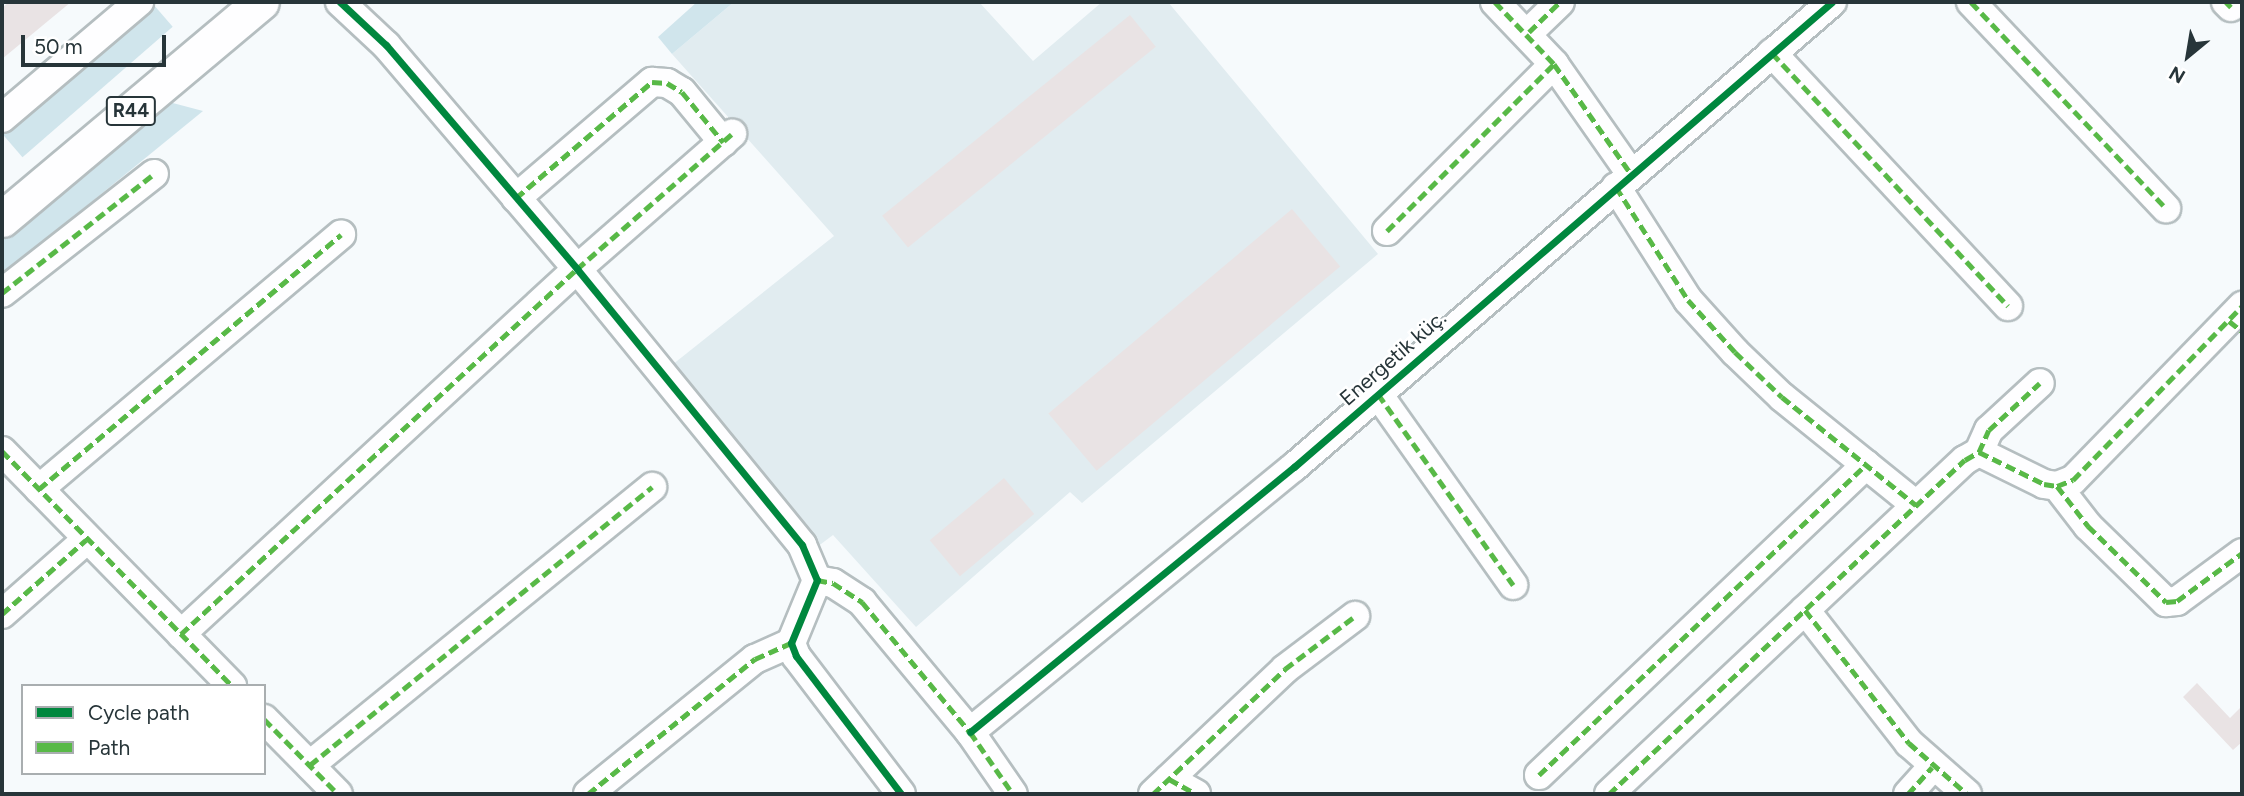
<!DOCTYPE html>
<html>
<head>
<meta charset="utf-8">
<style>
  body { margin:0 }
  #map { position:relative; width:2244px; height:796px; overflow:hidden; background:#f6fafc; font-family:Figtree,sans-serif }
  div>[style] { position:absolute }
  .built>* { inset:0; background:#e1ecf0 }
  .green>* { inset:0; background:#d0e5ec; transform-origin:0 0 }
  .building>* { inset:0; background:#e9e3e4; transform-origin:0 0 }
  .roads { filter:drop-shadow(2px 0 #b5bec0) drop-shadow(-2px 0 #b5bec0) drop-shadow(0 2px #b5bec0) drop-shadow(0 -2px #b5bec0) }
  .minor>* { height:28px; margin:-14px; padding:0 14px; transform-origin:14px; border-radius:14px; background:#fefeff }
  .major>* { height:35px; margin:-17.5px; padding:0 17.5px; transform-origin:17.5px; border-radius:17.5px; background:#fefeff }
  .quiet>* { height:5px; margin-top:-2.5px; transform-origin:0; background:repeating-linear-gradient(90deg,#58b947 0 10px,transparent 0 15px) }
  .cycleway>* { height:7px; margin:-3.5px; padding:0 3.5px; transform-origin:3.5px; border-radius:3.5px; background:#00873e }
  span { translate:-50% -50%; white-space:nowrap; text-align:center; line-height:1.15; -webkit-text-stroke:5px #fff; paint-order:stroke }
  .shield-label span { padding:2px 5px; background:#fff; border:2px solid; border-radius:5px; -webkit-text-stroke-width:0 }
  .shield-label { font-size:19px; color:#273539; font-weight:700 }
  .street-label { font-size:21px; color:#273539 }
  .frame { position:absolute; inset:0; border:4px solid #273539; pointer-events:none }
  .legend { position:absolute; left:21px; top:684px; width:245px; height:91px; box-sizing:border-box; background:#fff; border:2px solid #a9aeb0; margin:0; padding:9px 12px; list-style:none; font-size:21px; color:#273539 }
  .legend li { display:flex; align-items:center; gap:14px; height:35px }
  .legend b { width:35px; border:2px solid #a9aeb0 }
  .north { position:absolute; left:2153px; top:21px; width:70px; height:70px; -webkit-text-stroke:5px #fff; paint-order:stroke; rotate:210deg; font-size:19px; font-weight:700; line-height:28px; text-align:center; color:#273539 }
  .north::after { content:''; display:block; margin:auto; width:24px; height:32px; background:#273539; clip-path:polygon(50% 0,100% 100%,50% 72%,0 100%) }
  .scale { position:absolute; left:21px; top:35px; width:145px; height:32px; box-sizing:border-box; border:4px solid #273539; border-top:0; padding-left:9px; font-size:21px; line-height:24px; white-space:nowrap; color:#273539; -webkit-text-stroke:5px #fff; paint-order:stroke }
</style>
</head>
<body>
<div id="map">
  <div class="built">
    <div style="clip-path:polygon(734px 2px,979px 2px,1033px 61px,1102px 2px,1168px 2px,1378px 254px,1082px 503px,1070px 492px,916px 627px,833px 535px,817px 547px,672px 365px,834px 236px,672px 54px)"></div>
  </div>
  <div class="green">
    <div style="clip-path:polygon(697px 2px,734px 2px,672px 54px,658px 37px)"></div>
    <div style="left:153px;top:4px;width:30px;height:199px;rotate:49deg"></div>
    <div style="clip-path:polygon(169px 102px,203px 111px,2px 275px,2px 239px)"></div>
  </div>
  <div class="building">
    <div style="clip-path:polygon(9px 2px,71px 2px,2px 59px,2px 8px)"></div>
    <div style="left:1130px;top:15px;width:41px;height:319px;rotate:51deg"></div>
    <div style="left:1292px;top:209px;width:75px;height:318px;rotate:50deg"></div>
    <div style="left:1004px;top:478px;width:47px;height:97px;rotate:50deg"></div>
    <div style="clip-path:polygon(2197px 683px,2230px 718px,2242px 706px,2242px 742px,2233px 750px,2183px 697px)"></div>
  </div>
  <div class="roads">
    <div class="minor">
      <div style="left:340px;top:2px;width:63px;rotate:43.1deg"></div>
      <div style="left:386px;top:45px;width:294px;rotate:49.5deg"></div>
      <div style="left:577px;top:269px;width:356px;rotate:50.8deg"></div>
      <div style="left:802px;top:545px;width:38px;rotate:67deg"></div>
      <div style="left:817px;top:580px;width:68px;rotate:112.4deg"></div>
      <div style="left:791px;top:643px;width:14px;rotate:69deg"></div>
      <div style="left:796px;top:656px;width:173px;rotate:52.7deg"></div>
      <div style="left:1495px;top:2px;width:86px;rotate:46.4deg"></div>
      <div style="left:1554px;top:64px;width:134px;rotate:55deg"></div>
      <div style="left:1971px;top:2px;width:284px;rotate:46.6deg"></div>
      <div style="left:2226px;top:2px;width:7px;rotate:45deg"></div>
      <div style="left:1529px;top:32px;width:43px;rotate:-44.1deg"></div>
      <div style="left:1772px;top:53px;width:346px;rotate:47deg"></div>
      <div style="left:2px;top:118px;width:180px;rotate:-40.3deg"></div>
      <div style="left:1616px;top:187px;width:134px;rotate:57.5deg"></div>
      <div style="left:1688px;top:300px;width:70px;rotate:47.9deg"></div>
      <div style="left:1735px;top:352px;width:65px;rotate:43.8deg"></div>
      <div style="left:1782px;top:397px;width:172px;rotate:38.9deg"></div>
      <div style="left:516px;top:198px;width:179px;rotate:-40.5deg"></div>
      <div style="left:652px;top:82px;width:15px;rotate:4deg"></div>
      <div style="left:667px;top:83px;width:17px;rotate:31deg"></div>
      <div style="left:682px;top:92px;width:65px;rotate:50.6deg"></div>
      <div style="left:1387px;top:231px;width:236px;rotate:-45deg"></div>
      <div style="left:2px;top:293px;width:193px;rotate:-38.1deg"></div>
      <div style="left:1378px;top:394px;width:234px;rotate:54.7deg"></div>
      <div style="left:2px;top:451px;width:329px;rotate:45.6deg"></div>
      <div style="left:1979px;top:452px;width:24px;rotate:-66deg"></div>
      <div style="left:1989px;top:430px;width:69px;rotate:-42.7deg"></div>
      <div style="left:2057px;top:486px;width:51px;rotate:52.2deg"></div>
      <div style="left:2088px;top:526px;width:109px;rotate:44.3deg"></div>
      <div style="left:2166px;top:602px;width:11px;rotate:-5deg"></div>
      <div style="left:2177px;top:601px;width:81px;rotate:-36.4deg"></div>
      <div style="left:39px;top:489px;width:395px;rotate:-40.1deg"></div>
      <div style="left:817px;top:580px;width:16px;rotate:11deg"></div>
      <div style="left:833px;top:583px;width:35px;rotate:33deg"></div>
      <div style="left:862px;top:602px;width:169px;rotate:50.3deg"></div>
      <div style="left:970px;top:732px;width:75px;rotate:55.3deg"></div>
      <div style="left:1805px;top:610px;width:169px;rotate:52deg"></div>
      <div style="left:1909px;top:743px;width:77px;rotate:41.3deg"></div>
      <div style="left:2px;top:614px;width:112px;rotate:-41.4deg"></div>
      <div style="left:181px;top:634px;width:539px;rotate:-42.67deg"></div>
      <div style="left:577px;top:269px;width:206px;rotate:-41.1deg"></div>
      <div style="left:264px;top:719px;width:105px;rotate:45.4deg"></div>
      <div style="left:970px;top:732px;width:419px;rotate:-39.3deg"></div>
      <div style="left:1294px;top:467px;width:711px;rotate:-40.84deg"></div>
      <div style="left:310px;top:765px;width:441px;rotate:-39.1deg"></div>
      <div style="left:1539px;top:775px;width:451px;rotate:-43.5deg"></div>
      <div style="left:1169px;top:779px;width:31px;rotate:29deg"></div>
      <div style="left:588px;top:794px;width:215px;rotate:-39deg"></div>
      <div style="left:755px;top:659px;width:39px;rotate:-24deg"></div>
      <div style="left:1153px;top:794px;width:182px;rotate:-43.4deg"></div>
      <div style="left:1285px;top:669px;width:88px;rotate:-37.1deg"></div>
      <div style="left:1609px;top:794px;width:488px;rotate:-43.2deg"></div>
      <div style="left:1965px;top:460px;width:16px;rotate:-30deg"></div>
      <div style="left:1979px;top:452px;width:72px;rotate:26.2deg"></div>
      <div style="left:2044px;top:484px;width:13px;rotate:9deg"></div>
      <div style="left:2057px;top:486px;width:17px;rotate:-21deg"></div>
      <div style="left:2073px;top:480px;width:243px;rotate:-45.8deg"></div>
      <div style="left:1908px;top:794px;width:36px;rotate:-48deg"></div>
    </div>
    <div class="major">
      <div style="left:2px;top:219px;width:338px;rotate:-40deg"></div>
    </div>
  </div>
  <div class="quiet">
    <div style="left:1495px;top:2px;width:86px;rotate:46.4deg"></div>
    <div style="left:1554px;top:64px;width:134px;rotate:55deg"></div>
    <div style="left:1971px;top:2px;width:284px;rotate:46.6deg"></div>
    <div style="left:2226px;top:2px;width:7px;rotate:45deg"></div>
    <div style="left:1529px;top:32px;width:43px;rotate:-44.1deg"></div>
    <div style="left:1772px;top:53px;width:346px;rotate:47deg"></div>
    <div style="left:1616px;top:187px;width:134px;rotate:57.5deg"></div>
    <div style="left:1688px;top:300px;width:70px;rotate:47.9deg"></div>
    <div style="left:1735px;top:352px;width:65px;rotate:43.8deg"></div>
    <div style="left:1782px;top:397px;width:172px;rotate:38.9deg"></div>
    <div style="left:516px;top:198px;width:179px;rotate:-40.5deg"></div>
    <div style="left:652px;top:82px;width:15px;rotate:4deg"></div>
    <div style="left:667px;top:83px;width:17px;rotate:31deg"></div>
    <div style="left:682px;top:92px;width:65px;rotate:50.6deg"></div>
    <div style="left:1387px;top:231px;width:236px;rotate:-45deg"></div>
    <div style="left:2px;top:293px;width:193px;rotate:-38.1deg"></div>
    <div style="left:2229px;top:321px;width:16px;rotate:38deg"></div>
    <div style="left:1378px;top:394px;width:234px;rotate:54.7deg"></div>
    <div style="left:2px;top:451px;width:329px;rotate:45.6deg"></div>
    <div style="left:1979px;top:452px;width:24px;rotate:-66deg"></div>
    <div style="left:1989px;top:430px;width:69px;rotate:-42.7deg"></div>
    <div style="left:2057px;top:486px;width:51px;rotate:52.2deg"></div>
    <div style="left:2088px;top:526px;width:109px;rotate:44.3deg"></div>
    <div style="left:2166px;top:602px;width:11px;rotate:-5deg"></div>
    <div style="left:2177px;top:601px;width:81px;rotate:-36.4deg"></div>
    <div style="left:39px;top:489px;width:395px;rotate:-40.1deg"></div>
    <div style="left:817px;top:580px;width:16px;rotate:11deg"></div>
    <div style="left:833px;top:583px;width:35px;rotate:33deg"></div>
    <div style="left:862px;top:602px;width:169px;rotate:50.3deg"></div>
    <div style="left:970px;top:732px;width:75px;rotate:55.3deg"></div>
    <div style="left:1805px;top:610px;width:169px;rotate:52deg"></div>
    <div style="left:1909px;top:743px;width:77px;rotate:41.3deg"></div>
    <div style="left:2px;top:614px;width:112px;rotate:-41.4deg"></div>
    <div style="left:181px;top:634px;width:539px;rotate:-42.67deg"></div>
    <div style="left:577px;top:269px;width:206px;rotate:-41.1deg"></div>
    <div style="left:264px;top:719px;width:105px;rotate:45.4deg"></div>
    <div style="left:310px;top:765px;width:441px;rotate:-39.1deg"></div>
    <div style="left:1539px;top:775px;width:451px;rotate:-43.5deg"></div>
    <div style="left:1169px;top:779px;width:31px;rotate:29deg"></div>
    <div style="left:588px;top:794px;width:215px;rotate:-39deg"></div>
    <div style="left:755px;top:659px;width:39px;rotate:-24deg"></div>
    <div style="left:1153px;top:794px;width:182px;rotate:-43.4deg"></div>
    <div style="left:1285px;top:669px;width:88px;rotate:-37.1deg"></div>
    <div style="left:1609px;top:794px;width:488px;rotate:-43.2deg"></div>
    <div style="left:1965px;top:460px;width:16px;rotate:-30deg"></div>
    <div style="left:1979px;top:452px;width:72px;rotate:26.2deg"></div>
    <div style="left:2044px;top:484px;width:13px;rotate:9deg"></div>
    <div style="left:2057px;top:486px;width:17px;rotate:-21deg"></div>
    <div style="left:2073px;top:480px;width:243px;rotate:-45.8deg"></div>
    <div style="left:1908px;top:794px;width:36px;rotate:-48deg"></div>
  </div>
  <div class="cycleway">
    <div style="left:340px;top:2px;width:63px;rotate:43.1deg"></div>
    <div style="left:386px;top:45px;width:294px;rotate:49.5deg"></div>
    <div style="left:577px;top:269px;width:356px;rotate:50.8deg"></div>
    <div style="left:802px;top:545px;width:38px;rotate:67deg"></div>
    <div style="left:817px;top:580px;width:68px;rotate:112.4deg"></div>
    <div style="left:791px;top:643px;width:14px;rotate:69deg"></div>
    <div style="left:796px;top:656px;width:173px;rotate:52.7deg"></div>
    <div style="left:970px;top:732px;width:419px;rotate:-39.3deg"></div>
    <div style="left:1294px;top:467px;width:711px;rotate:-40.84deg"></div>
  </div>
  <div class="shield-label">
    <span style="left:131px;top:111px">R44</span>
  </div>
  <div class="street-label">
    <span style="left:1393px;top:358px;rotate:-41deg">Energetik küç.</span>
  </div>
  <div class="frame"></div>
  <ul class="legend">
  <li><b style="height:9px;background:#00873e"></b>Cycle path</li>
  <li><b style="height:9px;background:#58b947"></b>Path</li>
  </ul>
  <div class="north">N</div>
  <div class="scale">50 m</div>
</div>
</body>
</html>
